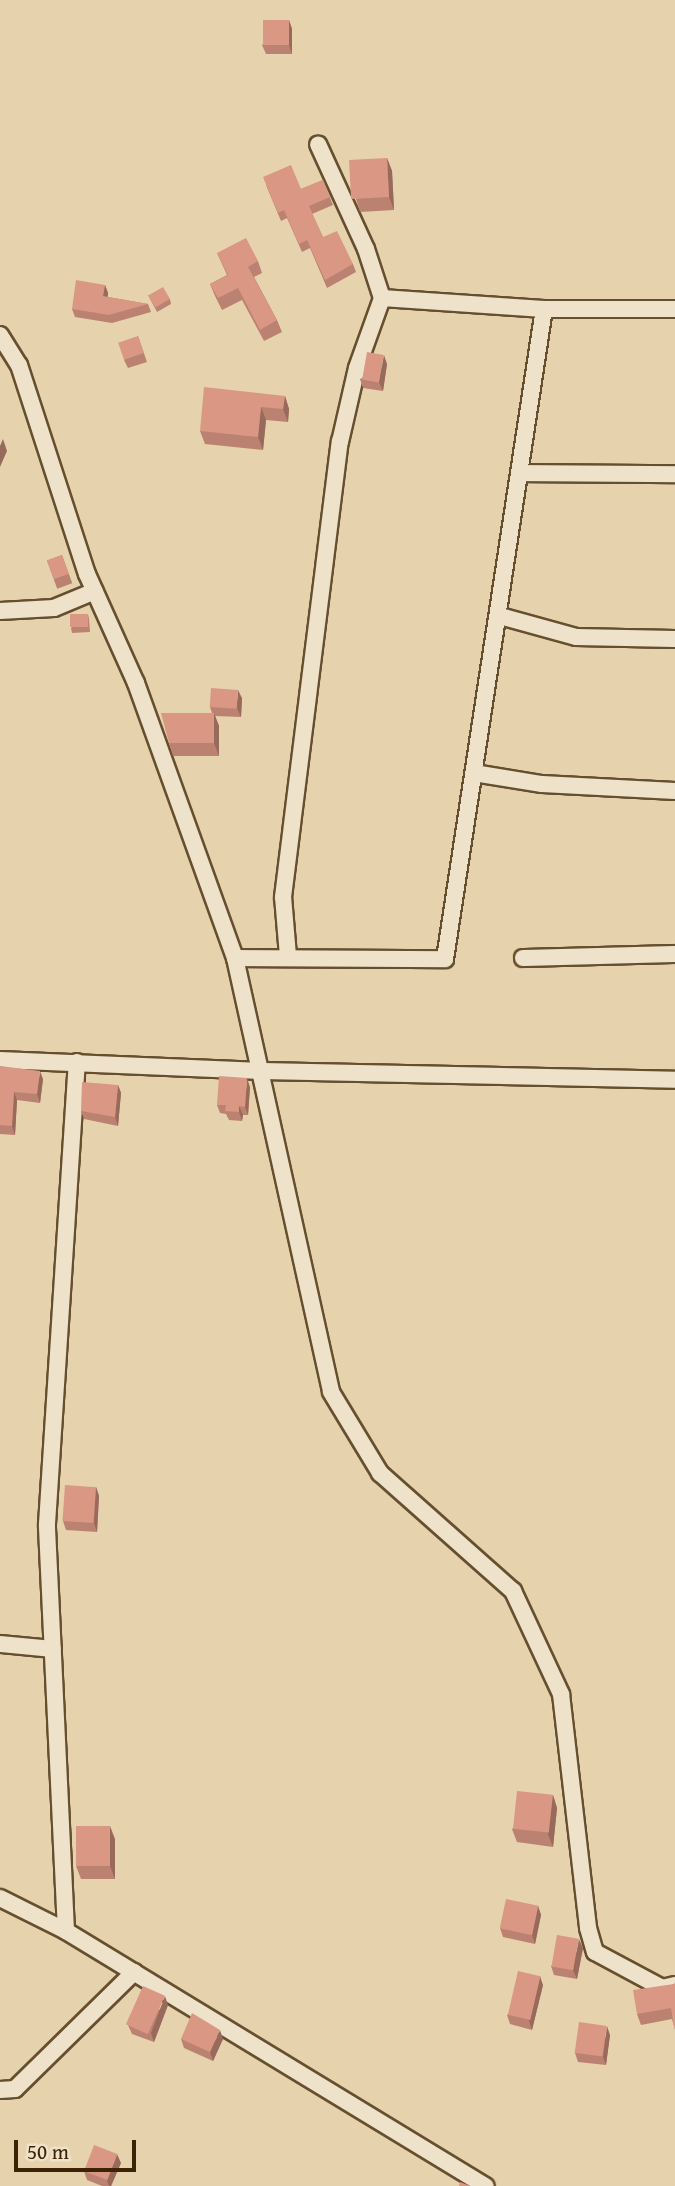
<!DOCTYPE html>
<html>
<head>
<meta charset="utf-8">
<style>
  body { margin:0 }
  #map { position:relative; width:675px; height:2186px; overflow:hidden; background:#e6d2ad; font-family:"Gentium Book Plus",serif }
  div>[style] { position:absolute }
  .roads { filter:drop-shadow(2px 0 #664f2f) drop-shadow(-2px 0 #664f2f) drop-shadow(0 2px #664f2f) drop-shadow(0 -2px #664f2f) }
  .minor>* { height:16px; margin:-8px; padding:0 8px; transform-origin:8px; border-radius:8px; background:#efe2ca }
  .wall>* { inset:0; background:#bb8272; transform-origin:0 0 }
  .shaded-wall>* { inset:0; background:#986a5c }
  .building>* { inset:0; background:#d99784; transform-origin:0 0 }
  span { translate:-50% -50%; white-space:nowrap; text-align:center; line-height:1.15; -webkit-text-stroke:5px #efe2ca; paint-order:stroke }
  .scale { position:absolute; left:14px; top:2140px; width:122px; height:32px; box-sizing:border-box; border:4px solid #3c2305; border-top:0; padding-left:9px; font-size:21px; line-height:24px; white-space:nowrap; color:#3c2305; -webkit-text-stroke:5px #efe2ca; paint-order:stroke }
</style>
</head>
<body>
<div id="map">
  <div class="roads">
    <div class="minor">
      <div style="left:382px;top:298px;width:162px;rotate:3.9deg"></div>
      <div style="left:544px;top:309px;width:131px"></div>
      <div style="left:0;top:335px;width:36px;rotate:58deg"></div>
      <div style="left:19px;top:365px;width:220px;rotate:72deg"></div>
      <div style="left:87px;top:574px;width:120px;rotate:65.8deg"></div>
      <div style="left:136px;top:683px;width:292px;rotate:70.2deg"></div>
      <div style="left:235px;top:958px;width:444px;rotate:77.5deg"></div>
      <div style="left:331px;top:1392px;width:95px;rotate:58.8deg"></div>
      <div style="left:380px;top:1473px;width:178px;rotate:41.6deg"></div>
      <div style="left:513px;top:1591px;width:114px;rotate:65deg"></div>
      <div style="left:561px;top:1694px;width:236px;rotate:83.4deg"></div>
      <div style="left:588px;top:1928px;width:25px;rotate:74deg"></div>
      <div style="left:595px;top:1952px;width:76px;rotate:28.2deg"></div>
      <div style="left:662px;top:1988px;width:13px;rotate:-13deg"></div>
      <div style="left:521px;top:473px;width:154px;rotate:0.4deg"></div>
      <div style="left:0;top:611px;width:54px;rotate:-3.2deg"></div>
      <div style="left:54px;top:608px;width:44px;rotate:-22.5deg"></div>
      <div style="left:500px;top:616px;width:79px;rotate:15.4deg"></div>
      <div style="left:576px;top:637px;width:99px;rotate:1.2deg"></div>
      <div style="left:474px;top:773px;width:69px;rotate:9.2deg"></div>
      <div style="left:542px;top:784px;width:133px;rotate:3deg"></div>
      <div style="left:288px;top:956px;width:59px;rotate:-94.8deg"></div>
      <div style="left:283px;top:897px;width:459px;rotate:-82.9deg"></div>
      <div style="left:340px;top:442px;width:76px;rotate:-77.1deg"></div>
      <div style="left:357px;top:368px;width:74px;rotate:-70.3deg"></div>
      <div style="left:382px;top:298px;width:52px;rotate:-108.1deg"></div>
      <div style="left:366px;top:249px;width:115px;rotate:-114.6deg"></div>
      <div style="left:235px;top:958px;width:210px;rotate:0.3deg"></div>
      <div style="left:445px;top:959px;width:657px;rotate:-81.34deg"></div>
      <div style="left:523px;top:958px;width:152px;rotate:-1.5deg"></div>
      <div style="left:0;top:1060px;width:262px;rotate:2.4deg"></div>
      <div style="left:262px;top:1071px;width:413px;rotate:1.2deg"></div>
      <div style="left:0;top:1644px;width:53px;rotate:5.4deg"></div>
      <div style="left:0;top:1898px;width:74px;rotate:26.6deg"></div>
      <div style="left:66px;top:1931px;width:491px;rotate:31.3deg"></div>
      <div style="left:66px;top:1931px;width:407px;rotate:-92.7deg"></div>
      <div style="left:47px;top:1524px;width:463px;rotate:-86.3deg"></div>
      <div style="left:0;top:2090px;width:15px;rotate:-4deg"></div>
      <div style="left:15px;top:2089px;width:167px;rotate:-44.5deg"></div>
    </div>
  </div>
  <div class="wall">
    <div style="clip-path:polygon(289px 20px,292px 29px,292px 54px,266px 54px,262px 45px)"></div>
    <div style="clip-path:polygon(387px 158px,392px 171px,394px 210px,360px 212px,356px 199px)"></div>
    <div style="clip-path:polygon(323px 180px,333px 205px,312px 214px,323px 237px,353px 264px,356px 272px,327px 288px,310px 248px,302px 252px,287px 218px,281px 221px,266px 185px,301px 189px)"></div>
    <div style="clip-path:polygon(217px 253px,258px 261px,262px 273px,254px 277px,277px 320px,282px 332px,264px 341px,242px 300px,222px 310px,215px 296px,210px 284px,227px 275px)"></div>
    <div style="clip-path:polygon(105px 285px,108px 293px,108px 297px,148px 304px,151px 312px,112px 323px,75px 317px,72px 309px)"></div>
    <div style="clip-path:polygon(148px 295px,170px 299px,171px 304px,157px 312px)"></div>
    <div style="clip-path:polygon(138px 336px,147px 362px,128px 368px,124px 360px)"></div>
    <div style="clip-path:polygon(387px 364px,383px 391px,363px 388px,360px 379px)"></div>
    <div style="clip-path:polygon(285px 396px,289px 409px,288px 422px,266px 420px,263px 450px,205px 444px,200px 431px)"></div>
    <div style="left:62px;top:555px;width:30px;height:16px;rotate:70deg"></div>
    <div style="clip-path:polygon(88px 614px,89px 619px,90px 632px,72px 633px,71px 628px)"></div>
    <div style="clip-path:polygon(242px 698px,241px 717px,215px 716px,219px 726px,219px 756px,173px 756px,169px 743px,212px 713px,210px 707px)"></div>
    <div style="clip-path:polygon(0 1066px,43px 1079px,40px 1103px,17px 1100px,15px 1135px,0 1134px)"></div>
    <div style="clip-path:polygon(118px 1085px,121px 1093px,118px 1126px,84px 1119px,81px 1111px)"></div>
    <div style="clip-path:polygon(250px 1087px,248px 1115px,243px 1115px,242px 1121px,229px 1120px,226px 1114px,220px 1113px,217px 1105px)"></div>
    <div style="clip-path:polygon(96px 1487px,99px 1496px,97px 1532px,66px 1530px,63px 1521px)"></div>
    <div style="clip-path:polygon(553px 1795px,557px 1808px,553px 1847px,517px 1842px,512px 1829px)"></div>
    <div style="clip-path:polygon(115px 1839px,115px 1879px,81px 1879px,76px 1866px)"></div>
    <div style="clip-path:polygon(538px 1906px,541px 1915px,535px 1944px,503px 1937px,500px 1928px)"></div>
    <div style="clip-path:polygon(583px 1948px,577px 1979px,554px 1975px,551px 1966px)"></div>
    <div style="clip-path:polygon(675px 1983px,675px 2030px,672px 2019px,641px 2025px,637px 2014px)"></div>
    <div style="clip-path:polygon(543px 1985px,532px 2030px,510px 2024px,507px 2015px)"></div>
    <div style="clip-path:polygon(168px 2005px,154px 2042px,132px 2034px,128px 2025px)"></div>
    <div style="clip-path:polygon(610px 2035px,606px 2065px,578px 2062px,575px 2053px)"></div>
    <div style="clip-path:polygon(181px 2039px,223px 2039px,213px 2061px,184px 2048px)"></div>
    <div style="clip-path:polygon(121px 2163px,111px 2186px,102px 2186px,87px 2180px,84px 2171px)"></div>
  </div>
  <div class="shaded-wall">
    <div style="clip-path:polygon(289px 20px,292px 29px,292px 54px,289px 45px)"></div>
    <div style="clip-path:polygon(387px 158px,392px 171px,394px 210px,389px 197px)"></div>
    <div style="clip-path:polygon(105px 285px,108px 293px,106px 304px,103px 296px)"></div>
    <div style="clip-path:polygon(384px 355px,387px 364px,383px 391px,379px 382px)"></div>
    <div style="clip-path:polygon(285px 396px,289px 409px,288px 422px,283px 409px)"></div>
    <div style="clip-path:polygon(261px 407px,266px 420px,263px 450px,258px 437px)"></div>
    <div style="clip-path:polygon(3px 439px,7px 451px,0 467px,0 446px)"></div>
    <div style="clip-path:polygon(238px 690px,242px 698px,241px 717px,237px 708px)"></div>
    <div style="clip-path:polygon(214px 713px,219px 726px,219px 756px,214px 743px)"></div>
    <div style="clip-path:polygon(40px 1071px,43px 1079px,40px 1103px,37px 1094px)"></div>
    <div style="clip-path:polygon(247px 1078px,250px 1087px,248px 1115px,245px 1107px)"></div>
    <div style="clip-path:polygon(118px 1085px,121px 1093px,118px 1126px,115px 1117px)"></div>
    <div style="clip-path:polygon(14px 1092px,17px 1100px,15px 1135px,12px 1126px)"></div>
    <div style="clip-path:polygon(239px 1106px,243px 1115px,242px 1121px,239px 1112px)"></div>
    <div style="clip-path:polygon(96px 1487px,99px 1496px,97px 1532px,94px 1523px)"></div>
    <div style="clip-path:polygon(553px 1795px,557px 1808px,553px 1847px,548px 1834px)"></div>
    <div style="clip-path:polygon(110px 1826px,115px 1839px,115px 1879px,110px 1866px)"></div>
    <div style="clip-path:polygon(538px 1906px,541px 1915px,535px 1944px,532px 1935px)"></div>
    <div style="clip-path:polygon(579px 1939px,583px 1948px,577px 1979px,573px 1970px)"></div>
    <div style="clip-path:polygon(540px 1976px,543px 1985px,532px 2030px,529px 2021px)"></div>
    <div style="clip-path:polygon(165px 1996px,168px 2005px,154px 2042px,151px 2033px)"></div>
    <div style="clip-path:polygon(607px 2026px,610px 2035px,606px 2065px,603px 2057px)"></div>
    <div style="clip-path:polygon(220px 2030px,223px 2039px,213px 2061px,210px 2052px)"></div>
    <div style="clip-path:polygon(117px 2154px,121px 2163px,111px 2186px,109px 2186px,107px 2181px)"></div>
  </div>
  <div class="building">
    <div style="left:263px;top:20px;width:26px;height:25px"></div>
    <div style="left:387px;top:158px;width:39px;height:38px;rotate:87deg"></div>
    <div style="clip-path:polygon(291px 165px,301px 189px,323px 180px,330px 197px,309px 206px,323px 237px,337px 231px,353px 264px,325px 280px,307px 240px,299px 244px,284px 210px,278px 213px,263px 177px)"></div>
    <div style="clip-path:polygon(246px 238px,258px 261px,248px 267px,277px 320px,260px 330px,238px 288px,218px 298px,210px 284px,228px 275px,217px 253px)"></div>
    <div style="clip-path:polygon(76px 280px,105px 285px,103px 296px,148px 304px,109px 315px,72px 309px)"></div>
    <div style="left:163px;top:287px;width:14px;height:17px;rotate:60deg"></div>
    <div style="left:138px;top:336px;width:18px;height:21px;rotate:71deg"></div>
    <div style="left:367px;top:352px;width:17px;height:28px;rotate:10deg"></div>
    <div style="clip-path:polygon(204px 387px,285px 396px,283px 409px,261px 407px,258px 437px,200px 431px)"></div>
    <div style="left:62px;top:555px;width:20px;height:16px;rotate:70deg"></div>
    <div style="left:88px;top:614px;width:13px;height:18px;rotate:90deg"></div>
    <div style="left:211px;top:688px;width:27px;height:19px;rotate:4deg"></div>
    <div style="clip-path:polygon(161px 713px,214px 713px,214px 743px,169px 743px)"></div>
    <div style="clip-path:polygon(0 1066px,40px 1071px,37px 1094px,14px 1092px,12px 1126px,0 1125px)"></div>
    <div style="clip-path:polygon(219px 1076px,247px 1078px,245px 1107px,239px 1106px,239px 1112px,225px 1111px,226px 1105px,217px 1105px)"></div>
    <div style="clip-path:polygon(82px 1082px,118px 1085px,115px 1117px,81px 1111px)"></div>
    <div style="left:65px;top:1485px;width:31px;height:36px;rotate:4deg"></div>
    <div style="left:517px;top:1791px;width:36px;height:38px;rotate:6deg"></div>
    <div style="left:76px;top:1826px;width:34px;height:40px"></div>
    <div style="left:506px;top:1899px;width:33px;height:30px;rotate:12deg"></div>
    <div style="left:557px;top:1935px;width:22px;height:32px;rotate:10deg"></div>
    <div style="left:518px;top:1971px;width:23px;height:45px;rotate:13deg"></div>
    <div style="clip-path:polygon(675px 1983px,675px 2027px,674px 2027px,671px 2008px,637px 2014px,633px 1990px,674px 1984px)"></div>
    <div style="left:143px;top:1986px;width:24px;height:42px;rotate:24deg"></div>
    <div style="clip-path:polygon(192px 2013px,220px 2030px,210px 2052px,181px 2039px)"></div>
    <div style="left:579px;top:2022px;width:28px;height:31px;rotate:8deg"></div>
    <div style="left:94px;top:2145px;width:25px;height:28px;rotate:21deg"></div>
    <div style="clip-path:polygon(460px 2182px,470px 2186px,459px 2186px)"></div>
  </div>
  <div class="scale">50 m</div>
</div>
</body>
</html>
